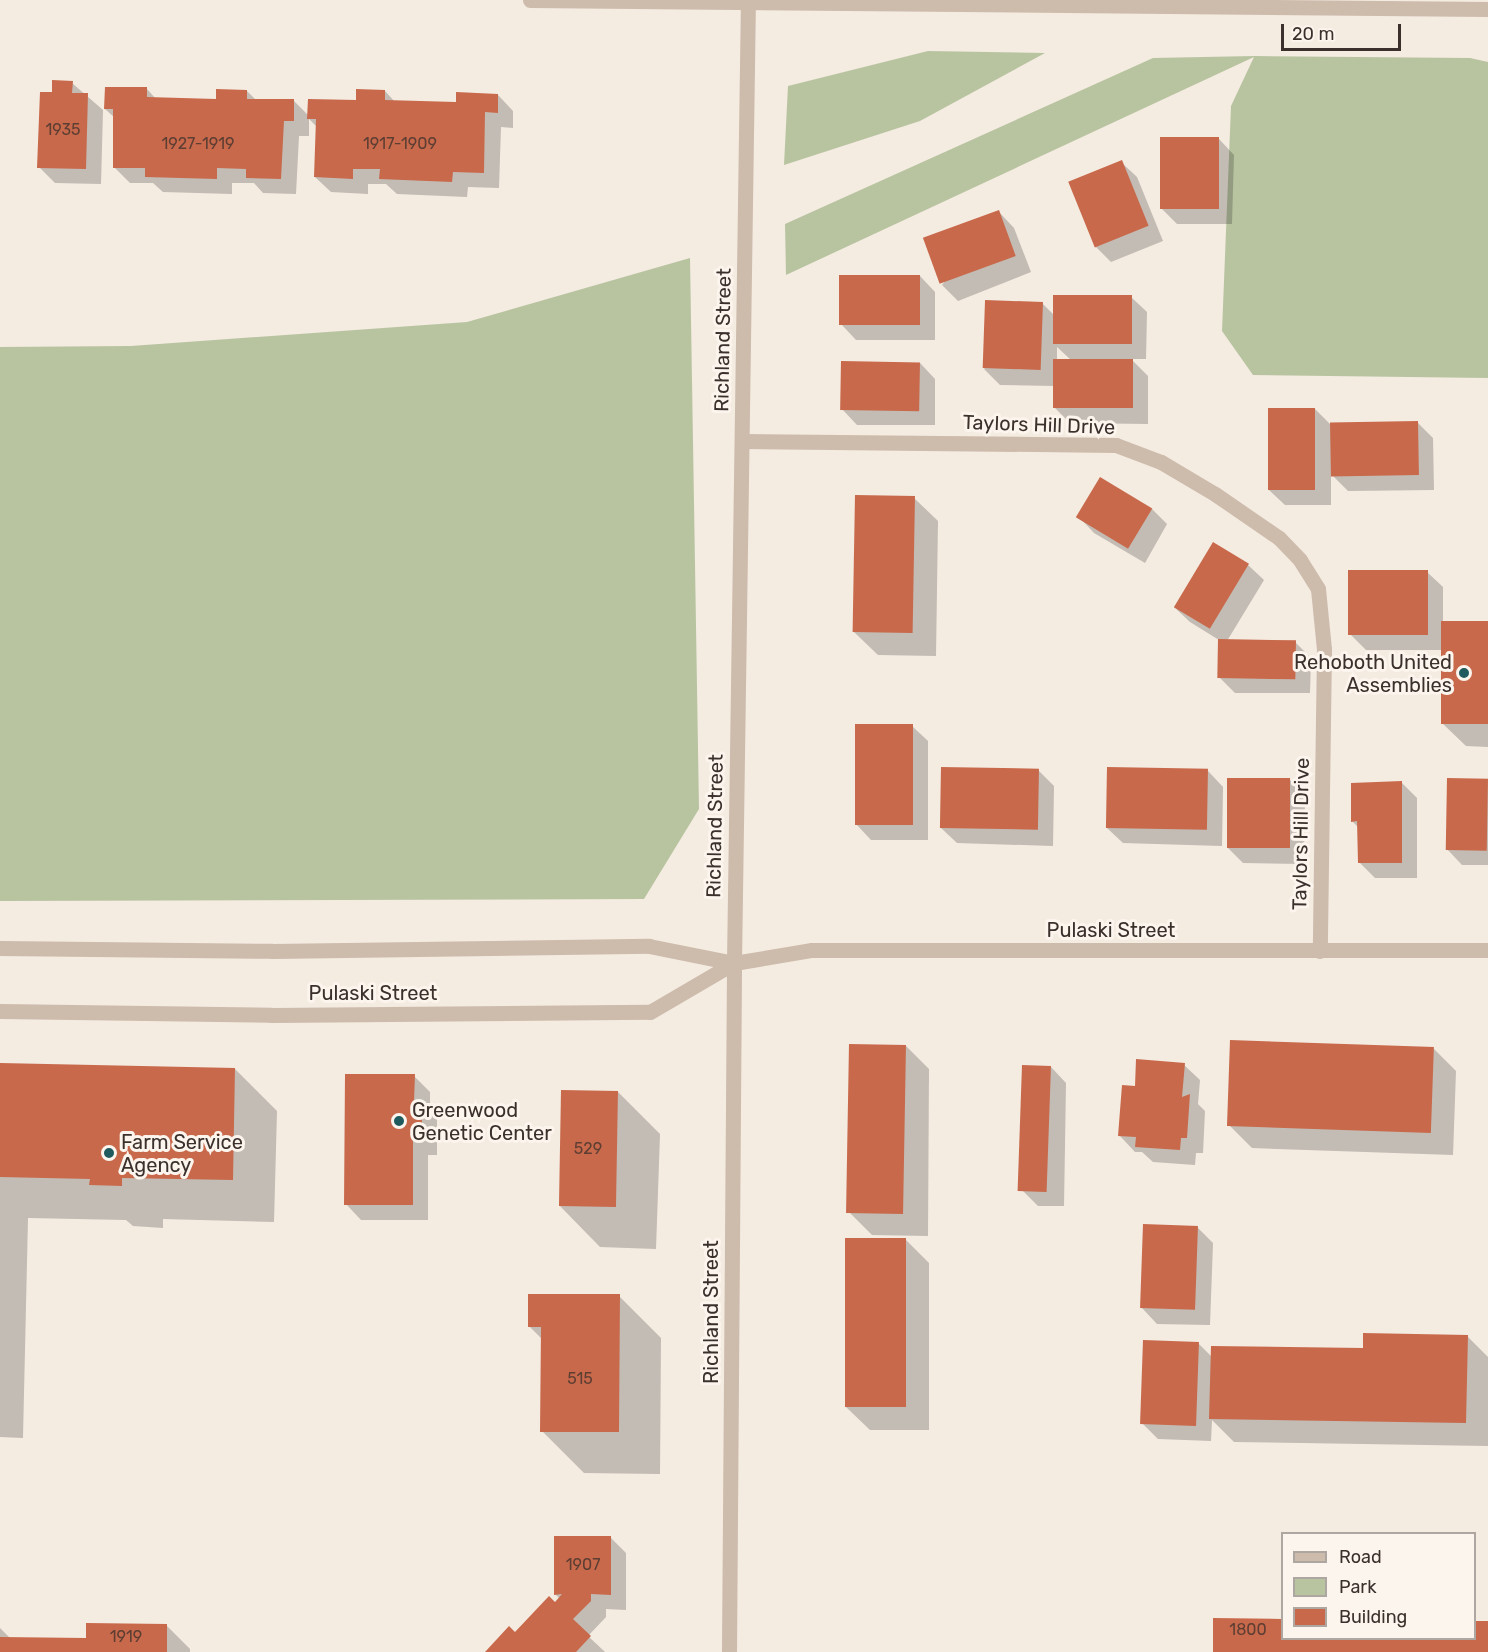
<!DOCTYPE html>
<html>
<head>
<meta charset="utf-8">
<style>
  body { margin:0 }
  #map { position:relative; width:1488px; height:1652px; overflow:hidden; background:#f4ebe1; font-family:Rubik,sans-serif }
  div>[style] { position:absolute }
  .green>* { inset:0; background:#b8c4a0 }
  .shadow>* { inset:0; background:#0003 }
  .building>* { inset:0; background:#c8694b; transform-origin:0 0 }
  .minor>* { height:15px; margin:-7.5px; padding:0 7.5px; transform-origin:7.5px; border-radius:7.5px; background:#cdbbac }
  .tertiary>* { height:15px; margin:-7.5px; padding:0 7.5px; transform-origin:7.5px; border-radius:7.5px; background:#cdbbac }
  .dots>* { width:16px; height:16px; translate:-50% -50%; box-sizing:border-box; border:3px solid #fbf5ee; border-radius:50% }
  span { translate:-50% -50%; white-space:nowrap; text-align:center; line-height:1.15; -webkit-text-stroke:6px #fbf5ee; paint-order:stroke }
  .number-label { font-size:16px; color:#5e3e33 }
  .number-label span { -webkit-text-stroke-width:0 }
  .street-label { font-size:20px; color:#3b302b }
  .poi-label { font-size:20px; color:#3b302b }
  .right { translate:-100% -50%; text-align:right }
  .left { translate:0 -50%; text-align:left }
  .legend { position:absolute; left:1281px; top:1532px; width:195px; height:108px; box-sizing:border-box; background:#fbf5ee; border:2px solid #aea6a0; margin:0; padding:8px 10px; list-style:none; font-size:18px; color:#3b302b }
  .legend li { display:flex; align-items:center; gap:12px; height:30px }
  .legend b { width:30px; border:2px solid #aea6a0 }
  .scale { position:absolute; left:1281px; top:24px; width:120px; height:27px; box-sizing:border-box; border:3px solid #3b302b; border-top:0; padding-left:8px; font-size:18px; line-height:21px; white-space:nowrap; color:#3b302b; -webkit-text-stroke:4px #fbf5ee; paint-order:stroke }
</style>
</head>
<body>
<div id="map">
  <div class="green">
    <div style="clip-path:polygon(928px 51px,1045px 53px,920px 121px,784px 165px,788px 86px)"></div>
    <div style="clip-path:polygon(1255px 56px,1470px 58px,1488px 62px,1488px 378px,1253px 375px,1222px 331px,1231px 106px,1254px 57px,786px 275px,785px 224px,1153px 58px)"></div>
    <div style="clip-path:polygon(690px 258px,699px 809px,644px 899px,0 901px,0 347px,131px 346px,467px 322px)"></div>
  </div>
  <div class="shadow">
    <div style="clip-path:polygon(72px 83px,103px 110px,101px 184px,55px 183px,39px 167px,53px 94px)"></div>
    <div style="clip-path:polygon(147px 89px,156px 99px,217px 100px,247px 91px,256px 100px,294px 101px,309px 116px,385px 91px,395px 102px,457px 104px,498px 95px,513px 111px,513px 128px,501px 127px,499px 188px,468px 187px,467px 197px,397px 194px,386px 184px,368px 184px,368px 194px,331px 192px,315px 177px,317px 127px,309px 119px,309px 136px,299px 136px,296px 194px,263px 193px,254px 183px,232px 183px,232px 194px,163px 192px,153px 183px,130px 183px,114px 167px,115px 118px,105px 109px)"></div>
    <div style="clip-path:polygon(1219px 139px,1234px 155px,1232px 224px,1177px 224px,1161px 208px)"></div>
    <div style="clip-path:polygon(1121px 162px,1137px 177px,1163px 241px,1111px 262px,1096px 247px)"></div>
    <div style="clip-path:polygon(999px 212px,1014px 228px,1031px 272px,958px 301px,942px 285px)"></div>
    <div style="clip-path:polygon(920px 276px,935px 292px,935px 340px,856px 340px,841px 324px)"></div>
    <div style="clip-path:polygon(evenodd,1131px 297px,1147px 312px,1146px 359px,1131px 359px,1148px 376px,1148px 424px,1070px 423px,1055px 408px,1055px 386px,1000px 385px,984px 369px,1042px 303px,1054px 315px,1131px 297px,1057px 347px,1071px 360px,1057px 360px,1057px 347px)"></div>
    <div style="clip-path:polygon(920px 363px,935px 379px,935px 425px,857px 425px,842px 409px)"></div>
    <div style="clip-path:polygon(1315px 409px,1332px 426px,1418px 423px,1433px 438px,1434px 490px,1348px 491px,1331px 474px,1331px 505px,1285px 505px,1269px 490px)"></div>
    <div style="clip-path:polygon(914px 498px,938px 521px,936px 656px,878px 655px,854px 632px)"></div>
    <div style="clip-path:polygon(1152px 509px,1167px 524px,1145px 563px,1094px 533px,1079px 517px)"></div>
    <div style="clip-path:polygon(1248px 565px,1264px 580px,1227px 641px,1295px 642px,1311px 658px,1310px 693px,1235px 693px,1219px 677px,1219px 640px,1190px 622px,1174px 607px)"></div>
    <div style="clip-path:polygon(1427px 572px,1443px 587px,1443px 623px,1488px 623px,1488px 747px,1466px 746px,1442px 723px,1442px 650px,1366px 650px,1350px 634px)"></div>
    <div style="clip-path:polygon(912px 726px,928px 741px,928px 840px,871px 840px,856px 824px)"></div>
    <div style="clip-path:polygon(1039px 771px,1054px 786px,1053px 846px,957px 843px,941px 828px)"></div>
    <div style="clip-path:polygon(1208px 771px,1223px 787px,1222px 846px,1123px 843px,1107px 828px)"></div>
    <div style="clip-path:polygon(1290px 780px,1305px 796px,1304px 864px,1243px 863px,1227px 847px)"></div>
    <div style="clip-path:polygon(1488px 781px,1488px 865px,1462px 865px,1447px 849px)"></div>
    <div style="clip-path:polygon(1401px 782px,1417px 798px,1417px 878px,1375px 878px,1359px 862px,1359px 828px,1352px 821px)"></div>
    <div style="clip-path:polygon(906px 1046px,929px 1069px,928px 1236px,872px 1235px,849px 1212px)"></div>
    <div style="clip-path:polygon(1433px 1048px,1456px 1071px,1453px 1155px,1252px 1148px,1229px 1125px)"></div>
    <div style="clip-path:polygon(0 1064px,235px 1069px,277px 1111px,274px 1222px,163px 1219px,163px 1228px,133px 1226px,126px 1220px,28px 1218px,23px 1438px,0 1437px)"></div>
    <div style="clip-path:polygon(1184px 1065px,1200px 1080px,1198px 1104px,1205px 1111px,1203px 1153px,1196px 1153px,1195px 1165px,1153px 1162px,1142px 1152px,1135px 1152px,1120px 1136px,1136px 1088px)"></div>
    <div style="clip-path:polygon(1051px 1067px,1066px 1083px,1064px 1206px,1038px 1206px,1022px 1190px)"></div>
    <div style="clip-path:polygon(414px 1076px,430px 1092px,430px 1111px,437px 1119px,437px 1155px,428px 1155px,428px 1220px,361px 1220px,346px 1204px)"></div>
    <div style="clip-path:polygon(618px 1092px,660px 1134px,656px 1249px,600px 1247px,559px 1205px)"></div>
    <div style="clip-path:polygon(1197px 1227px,1213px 1243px,1210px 1325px,1157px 1324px,1142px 1308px)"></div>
    <div style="clip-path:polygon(906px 1240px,929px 1263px,929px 1430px,870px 1430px,846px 1407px)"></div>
    <div style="clip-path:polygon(619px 1296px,661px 1338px,660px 1474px,584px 1473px,542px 1431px,542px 1339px,529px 1326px)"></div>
    <div style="clip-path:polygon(1467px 1336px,1488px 1357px,1488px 1446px,1234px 1442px,1212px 1420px,1211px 1441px,1158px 1439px,1143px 1424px,1198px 1343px,1212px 1357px,1364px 1350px)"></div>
    <div style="clip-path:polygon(611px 1538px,626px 1553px,626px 1610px,606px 1609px,606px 1617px,588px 1636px,605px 1652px,487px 1652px,555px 1604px,560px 1599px,555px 1594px)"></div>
    <div style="clip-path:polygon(166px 1625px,190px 1649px,190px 1652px,0 1652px,0 1628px,10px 1638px,88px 1639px)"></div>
  </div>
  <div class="building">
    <div style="clip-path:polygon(52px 80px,73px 81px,72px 93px,88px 93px,86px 169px,37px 168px,40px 92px,52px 92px)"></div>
    <div style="clip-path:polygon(105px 87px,147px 87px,147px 97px,216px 99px,216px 89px,247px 90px,247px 99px,294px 99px,294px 121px,284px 121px,281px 179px,246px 178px,246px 169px,217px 168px,217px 179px,145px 177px,145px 168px,113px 168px,113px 109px,104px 109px)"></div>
    <div style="clip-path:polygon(356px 89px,385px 90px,385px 100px,456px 102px,456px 92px,498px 94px,498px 113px,485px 112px,484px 173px,453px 172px,452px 182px,379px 179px,380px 169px,353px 169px,353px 179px,314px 177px,316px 119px,307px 119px,308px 99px,356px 100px)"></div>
    <div style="left:1160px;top:137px;width:59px;height:72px"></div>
    <div style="left:1122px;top:160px;width:71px;height:58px;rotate:68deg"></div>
    <div style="left:999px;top:210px;width:49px;height:81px;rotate:70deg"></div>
    <div style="left:839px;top:275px;width:81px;height:50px"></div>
    <div style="left:1053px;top:295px;width:79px;height:49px"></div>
    <div style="left:1043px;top:302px;width:68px;height:58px;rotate:92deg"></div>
    <div style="left:1053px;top:359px;width:80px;height:49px"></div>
    <div style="left:841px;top:361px;width:79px;height:49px;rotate:1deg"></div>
    <div style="left:1268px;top:408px;width:47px;height:82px"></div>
    <div style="left:1418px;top:421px;width:54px;height:88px;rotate:89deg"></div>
    <div style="left:1100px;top:477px;width:61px;height:47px;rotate:31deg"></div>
    <div style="left:855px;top:495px;width:60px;height:137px;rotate:1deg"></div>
    <div style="left:1213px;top:542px;width:42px;height:76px;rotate:31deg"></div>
    <div style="left:1428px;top:570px;width:65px;height:80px;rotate:90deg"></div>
    <div style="left:1441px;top:621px;width:47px;height:103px"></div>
    <div style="left:1218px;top:639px;width:78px;height:39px;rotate:1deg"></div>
    <div style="left:855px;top:724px;width:58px;height:101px"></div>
    <div style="left:941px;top:767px;width:98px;height:61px;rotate:1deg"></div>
    <div style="left:1107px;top:767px;width:101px;height:61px;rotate:1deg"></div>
    <div style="left:1227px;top:778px;width:63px;height:70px"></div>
    <div style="left:1447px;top:778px;width:41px;height:72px;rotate:1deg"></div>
    <div style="clip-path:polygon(1402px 781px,1402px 863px,1358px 863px,1357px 821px,1351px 822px,1351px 783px)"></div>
    <div style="left:1230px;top:1040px;width:204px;height:86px;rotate:2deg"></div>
    <div style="left:849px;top:1044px;width:57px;height:169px;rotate:1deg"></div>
    <div style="clip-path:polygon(1136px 1059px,1185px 1063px,1182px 1097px,1190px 1094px,1187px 1138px,1181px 1138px,1180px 1150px,1135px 1147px,1136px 1137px,1118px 1136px,1122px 1085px,1135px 1086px)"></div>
    <div style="clip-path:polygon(0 1063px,235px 1068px,233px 1180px,122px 1178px,122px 1186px,89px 1185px,90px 1179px,0 1177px)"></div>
    <div style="left:1022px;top:1065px;width:29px;height:126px;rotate:2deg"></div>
    <div style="clip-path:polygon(345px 1074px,415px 1074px,414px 1102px,422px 1101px,422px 1140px,413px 1140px,413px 1205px,344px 1205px)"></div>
    <div style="left:561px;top:1090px;width:57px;height:116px;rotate:1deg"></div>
    <div style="left:1143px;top:1224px;width:55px;height:84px;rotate:2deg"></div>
    <div style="left:845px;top:1238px;width:61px;height:169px"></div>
    <div style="clip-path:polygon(528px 1294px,620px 1294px,619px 1432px,540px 1432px,541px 1327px,528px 1327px)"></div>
    <div style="clip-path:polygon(1363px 1333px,1468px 1335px,1466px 1423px,1209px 1419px,1211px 1346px,1363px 1348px)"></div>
    <div style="left:1143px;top:1340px;width:56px;height:84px;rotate:2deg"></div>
    <div style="clip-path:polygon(554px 1536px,611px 1536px,611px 1595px,591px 1594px,591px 1601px,573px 1619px,591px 1636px,576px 1652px,485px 1652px,509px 1626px,515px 1632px,549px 1596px,555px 1602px,562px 1594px,554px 1595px)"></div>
    <div style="clip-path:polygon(1213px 1618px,1282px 1619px,1282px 1638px,1474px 1638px,1474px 1621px,1488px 1621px,1488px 1652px,1213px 1652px)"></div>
    <div style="clip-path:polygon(86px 1623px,167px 1624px,167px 1652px,0 1652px,0 1637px,86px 1638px)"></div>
  </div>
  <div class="minor">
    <div style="left:743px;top:441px;width:373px;rotate:0.6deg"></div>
    <div style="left:1116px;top:445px;width:48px;rotate:20.7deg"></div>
    <div style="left:1161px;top:462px;width:63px;rotate:30.7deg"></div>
    <div style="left:1215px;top:494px;width:78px;rotate:34.5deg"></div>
    <div style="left:1279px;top:538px;width:30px;rotate:46deg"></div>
    <div style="left:1300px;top:560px;width:34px;rotate:58deg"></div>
    <div style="left:1318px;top:589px;width:60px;rotate:84.3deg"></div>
    <div style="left:1324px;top:649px;width:302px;rotate:90.8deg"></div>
    <div style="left:0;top:948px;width:272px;rotate:0.6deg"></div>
    <div style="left:272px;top:951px;width:377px;rotate:-0.8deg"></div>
    <div style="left:649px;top:946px;width:87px;rotate:11.3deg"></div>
    <div style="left:0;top:1011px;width:271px;rotate:0.8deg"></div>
    <div style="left:271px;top:1015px;width:379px;rotate:-0.5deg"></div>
    <div style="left:650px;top:1012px;width:97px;rotate:-30.3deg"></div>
  </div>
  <div class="tertiary">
    <div style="left:530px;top:0;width:958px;rotate:0.54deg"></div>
    <div style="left:734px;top:963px;width:79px;rotate:-9.5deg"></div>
    <div style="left:812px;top:950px;width:676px"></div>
    <div style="left:729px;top:1652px;width:689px;rotate:-89.58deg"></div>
    <div style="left:734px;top:963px;width:963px;rotate:-89.17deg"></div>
  </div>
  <div class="dots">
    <div style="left:1464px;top:673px;background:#1f5a5e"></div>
    <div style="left:399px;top:1121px;background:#1f5a5e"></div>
    <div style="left:109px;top:1153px;background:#1f5a5e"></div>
  </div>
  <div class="number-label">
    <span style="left:63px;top:130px">1935</span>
    <span style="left:198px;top:144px">1927-1919</span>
    <span style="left:400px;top:144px">1917-1909</span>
    <span style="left:588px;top:1149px">529</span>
    <span style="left:580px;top:1379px">515</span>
    <span style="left:583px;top:1565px">1907</span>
    <span style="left:1248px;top:1630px">1800</span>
    <span style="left:126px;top:1637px">1919</span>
  </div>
  <div class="street-label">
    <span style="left:723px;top:340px;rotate:-89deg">Richland Street</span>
    <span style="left:1039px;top:425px;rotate:2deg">Taylors Hill Drive</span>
    <span style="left:715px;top:826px;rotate:-89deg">Richland Street</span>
    <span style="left:1301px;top:834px;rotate:-89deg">Taylors Hill Drive</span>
    <span style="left:1111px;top:930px">Pulaski Street</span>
    <span style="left:373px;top:993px">Pulaski Street</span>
    <span style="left:711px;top:1312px;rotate:-90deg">Richland Street</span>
  </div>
  <div class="poi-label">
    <span class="right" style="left:1452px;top:674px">Rehoboth United<br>Assemblies</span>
    <span class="left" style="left:412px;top:1122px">Greenwood<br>Genetic Center</span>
    <span class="left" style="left:121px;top:1154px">Farm Service<br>Agency</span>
  </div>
  <ul class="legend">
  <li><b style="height:8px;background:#cdbbac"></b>Road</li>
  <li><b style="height:16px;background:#b8c4a0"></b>Park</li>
  <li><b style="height:16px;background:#c8694b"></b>Building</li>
  </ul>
  <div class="scale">20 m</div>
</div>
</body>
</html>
